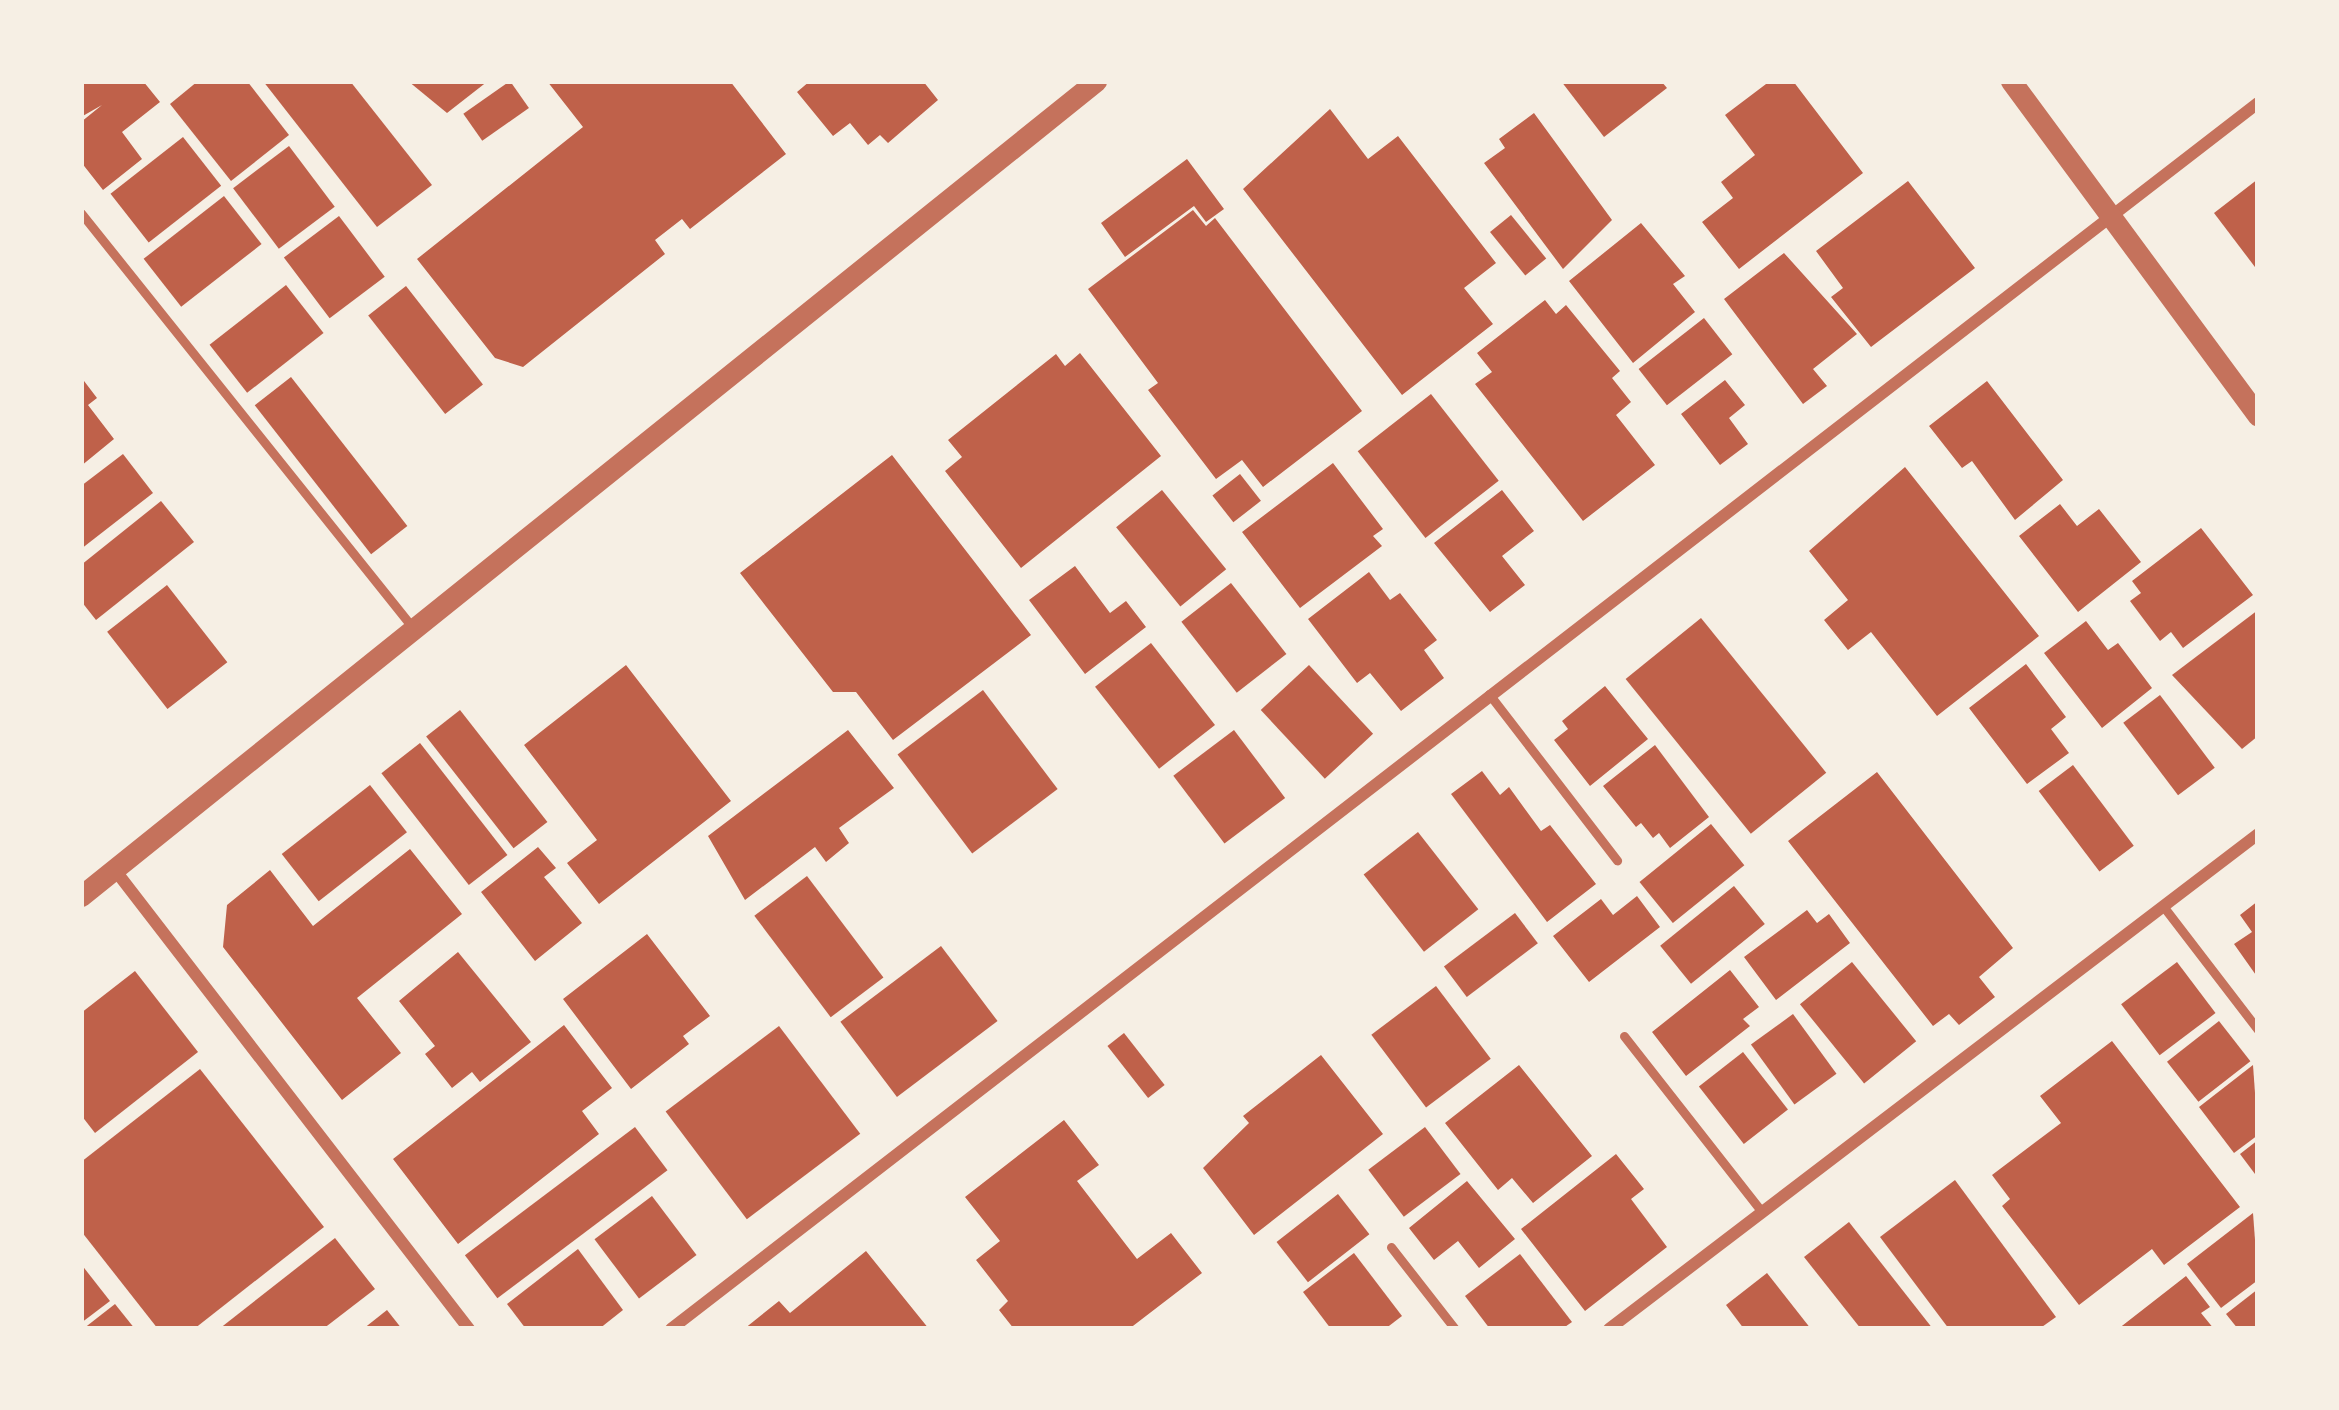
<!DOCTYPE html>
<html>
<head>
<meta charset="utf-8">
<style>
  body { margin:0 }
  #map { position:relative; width:2339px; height:1410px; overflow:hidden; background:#f6efe4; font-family:Arial,sans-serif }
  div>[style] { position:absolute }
  .building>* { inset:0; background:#bf614a; transform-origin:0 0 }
  .service>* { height:9px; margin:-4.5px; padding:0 4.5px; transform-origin:4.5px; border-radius:4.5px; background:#c5725c }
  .minor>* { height:12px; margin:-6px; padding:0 6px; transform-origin:6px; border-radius:6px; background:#c5725c }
  .tertiary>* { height:21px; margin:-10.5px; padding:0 10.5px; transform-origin:10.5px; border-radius:10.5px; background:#c5725c }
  span { translate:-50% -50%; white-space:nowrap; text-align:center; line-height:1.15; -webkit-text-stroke:10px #f6efe4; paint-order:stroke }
  .frame { position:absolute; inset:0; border:84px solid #f6efe4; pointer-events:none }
</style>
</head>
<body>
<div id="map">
  <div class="building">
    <div style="clip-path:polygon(81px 81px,143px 81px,160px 102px,122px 132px,142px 159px,103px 190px,81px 162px,81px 122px,102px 105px,81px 117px)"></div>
    <div style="clip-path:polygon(198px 81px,247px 81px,289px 135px,231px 181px,170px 104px)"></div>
    <div style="clip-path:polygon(263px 81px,350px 81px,432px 185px,377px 227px)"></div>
    <div style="clip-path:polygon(408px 81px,488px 81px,447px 113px)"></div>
    <div style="left:510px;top:81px;width:33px;height:57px;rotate:55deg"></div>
    <div style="clip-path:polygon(547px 81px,730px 81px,786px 154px,690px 229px,682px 219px,655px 240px,665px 254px,523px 367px,495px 358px,417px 259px,583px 127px)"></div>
    <div style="clip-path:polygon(810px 81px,923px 81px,938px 100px,888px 143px,880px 135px,868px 145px,850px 123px,833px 136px,797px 92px)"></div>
    <div style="clip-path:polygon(1561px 81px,1661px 81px,1667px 88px,1604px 137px)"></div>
    <div style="clip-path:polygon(1770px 81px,1793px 81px,1863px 173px,1739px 269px,1702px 222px,1733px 198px,1721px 182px,1755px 155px,1725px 115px)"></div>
    <div style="clip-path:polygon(1330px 109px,1368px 159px,1398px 136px,1496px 263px,1464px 288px,1493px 324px,1402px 395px,1243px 189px)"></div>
    <div style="clip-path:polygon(1534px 113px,1612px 220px,1563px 269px,1484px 163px,1505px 148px,1499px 139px)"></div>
    <div style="left:183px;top:137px;width:62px;height:92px;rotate:52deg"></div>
    <div style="left:289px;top:146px;width:76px;height:70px;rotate:53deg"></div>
    <div style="clip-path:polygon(1187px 159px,1224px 209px,1206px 222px,1194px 206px,1125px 257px,1101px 223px)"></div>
    <div style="clip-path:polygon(2258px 179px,2258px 271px,2214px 213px)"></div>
    <div style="clip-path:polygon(1908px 181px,1975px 268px,1871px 347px,1831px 297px,1843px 288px,1816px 251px)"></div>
    <div style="left:224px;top:196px;width:61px;height:102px;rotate:52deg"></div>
    <div style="clip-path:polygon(1193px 210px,1206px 226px,1215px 218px,1362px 411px,1263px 487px,1242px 460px,1216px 479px,1148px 390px,1158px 383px,1088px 289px)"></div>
    <div style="left:1511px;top:215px;width:56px;height:27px;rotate:51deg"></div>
    <div style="left:339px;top:216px;width:76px;height:69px;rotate:53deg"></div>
    <div style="clip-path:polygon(1641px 223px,1685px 276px,1673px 284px,1695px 312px,1633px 363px,1569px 281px)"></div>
    <div style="clip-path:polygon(1784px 253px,1857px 334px,1813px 369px,1827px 386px,1803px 404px,1724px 299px)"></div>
    <div style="left:286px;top:285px;width:61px;height:97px;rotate:52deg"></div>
    <div style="left:406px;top:286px;width:125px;height:48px;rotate:52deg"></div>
    <div style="clip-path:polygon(1545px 300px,1556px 314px,1566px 305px,1620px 371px,1612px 378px,1631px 402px,1616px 415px,1655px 465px,1583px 521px,1475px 384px,1492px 372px,1477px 353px)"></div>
    <div style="left:1704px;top:318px;width:46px;height:83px;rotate:52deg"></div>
    <div style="clip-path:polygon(1080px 353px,1161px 456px,1021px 568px,945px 471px,962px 457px,948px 440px,1056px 354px,1065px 366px)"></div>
    <div style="clip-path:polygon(81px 377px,97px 398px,88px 405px,114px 439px,81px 466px)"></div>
    <div style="left:291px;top:377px;width:189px;height:46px;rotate:52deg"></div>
    <div style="clip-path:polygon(1725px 380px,1745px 405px,1729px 418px,1748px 444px,1720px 465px,1681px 414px)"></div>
    <div style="clip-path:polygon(1987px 381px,2063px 480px,2015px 520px,1972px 461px,1962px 468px,1929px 426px)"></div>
    <div style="left:1431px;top:394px;width:110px;height:93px;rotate:52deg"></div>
    <div style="clip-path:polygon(123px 454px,153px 493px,81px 549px,81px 486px)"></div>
    <div style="clip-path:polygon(892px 455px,1031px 635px,893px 740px,856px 692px,833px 692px,740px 573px)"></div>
    <div style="clip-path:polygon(1333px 463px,1383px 529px,1373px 536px,1382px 546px,1300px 608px,1242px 532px)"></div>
    <div style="clip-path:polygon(1905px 467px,2039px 636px,1937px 716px,1871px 632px,1848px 650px,1824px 620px,1848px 600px,1809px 551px)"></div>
    <div style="left:1240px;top:474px;width:34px;height:35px;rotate:52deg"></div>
    <div style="left:1162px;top:490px;width:102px;height:59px;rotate:51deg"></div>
    <div style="clip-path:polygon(1502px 490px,1534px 531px,1502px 556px,1525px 585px,1490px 612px,1434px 543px)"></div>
    <div style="clip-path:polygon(161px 501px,194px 542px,96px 620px,81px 601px,81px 565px)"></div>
    <div style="clip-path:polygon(2060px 504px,2077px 526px,2099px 509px,2141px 562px,2078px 612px,2019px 536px)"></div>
    <div style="clip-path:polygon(2201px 528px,2253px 595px,2183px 648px,2171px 632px,2160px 641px,2130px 601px,2141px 593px,2132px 581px)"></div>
    <div style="clip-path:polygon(1075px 566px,1110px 613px,1126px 601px,1146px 627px,1085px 674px,1029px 600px)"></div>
    <div style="clip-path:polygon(1369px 572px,1390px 600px,1400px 593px,1437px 640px,1424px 650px,1444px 678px,1401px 711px,1370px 673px,1357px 683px,1308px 619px)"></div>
    <div style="left:1231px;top:583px;width:90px;height:63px;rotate:52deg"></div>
    <div style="left:167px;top:585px;width:98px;height:76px;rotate:52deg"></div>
    <div style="clip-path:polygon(2258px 610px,2258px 736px,2242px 749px,2172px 675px)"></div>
    <div style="left:1701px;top:618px;width:199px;height:97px;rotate:51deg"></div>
    <div style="clip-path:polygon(2086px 621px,2108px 650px,2118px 643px,2152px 688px,2102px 728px,2044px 653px)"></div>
    <div style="left:1151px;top:643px;width:104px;height:71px;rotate:52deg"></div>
    <div style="clip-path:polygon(2026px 664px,2066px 717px,2051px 729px,2069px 753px,2027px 784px,1969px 708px)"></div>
    <div style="clip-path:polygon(626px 665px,731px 801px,599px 904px,567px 863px,597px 840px,524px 745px)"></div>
    <div style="left:1309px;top:665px;width:94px;height:66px;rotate:47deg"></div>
    <div style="clip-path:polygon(1605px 686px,1648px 739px,1590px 786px,1554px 740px,1568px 729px,1562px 721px)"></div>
    <div style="left:983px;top:690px;width:124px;height:107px;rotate:53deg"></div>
    <div style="left:2160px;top:695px;width:91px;height:46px;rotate:53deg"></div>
    <div style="left:460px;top:710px;width:142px;height:43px;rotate:52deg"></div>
    <div style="clip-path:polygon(848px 730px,894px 788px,839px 828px,849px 843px,826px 862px,815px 847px,745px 900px,708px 836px)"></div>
    <div style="left:1234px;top:730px;width:85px;height:76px;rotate:53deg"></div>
    <div style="left:420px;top:743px;width:142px;height:49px;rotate:52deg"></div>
    <div style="clip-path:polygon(1655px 745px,1709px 817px,1670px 848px,1659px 833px,1653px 838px,1641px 823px,1636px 827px,1603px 786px)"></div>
    <div style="left:2073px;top:765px;width:101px;height:43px;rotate:53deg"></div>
    <div style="clip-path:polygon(1482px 771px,1500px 795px,1509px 787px,1541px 831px,1550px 825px,1596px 884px,1547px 922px,1451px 794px)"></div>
    <div style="clip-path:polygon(1877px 772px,2013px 948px,1979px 977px,1995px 997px,1959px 1025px,1949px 1014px,1933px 1026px,1788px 841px)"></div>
    <div style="left:370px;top:785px;width:60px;height:112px;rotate:52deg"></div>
    <div style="left:1711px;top:824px;width:53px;height:92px;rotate:51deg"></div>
    <div style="left:1418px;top:832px;width:98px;height:69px;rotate:52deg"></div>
    <div style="clip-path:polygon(538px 847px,556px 868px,544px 877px,582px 923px,535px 961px,481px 892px)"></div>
    <div style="clip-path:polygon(410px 849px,462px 914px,357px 998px,401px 1053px,342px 1100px,223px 947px,227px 905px,270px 870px,313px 926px)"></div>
    <div style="left:807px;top:876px;width:127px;height:66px;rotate:53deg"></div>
    <div style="left:1734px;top:886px;width:49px;height:95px;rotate:51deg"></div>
    <div style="clip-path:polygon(1637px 896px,1660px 927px,1589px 982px,1553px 936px,1601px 899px,1613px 915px)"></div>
    <div style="clip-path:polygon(2258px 901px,2258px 978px,2234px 944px,2252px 932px,2240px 915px)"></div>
    <div style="clip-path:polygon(1807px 910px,1817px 923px,1829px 914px,1850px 943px,1776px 1000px,1744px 957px)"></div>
    <div style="left:1515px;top:913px;width:38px;height:89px;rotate:53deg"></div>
    <div style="clip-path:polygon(647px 934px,710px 1016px,683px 1036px,689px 1044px,631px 1089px,563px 999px)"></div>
    <div style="left:941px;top:946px;width:94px;height:126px;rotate:53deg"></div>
    <div style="clip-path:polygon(458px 952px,531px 1042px,480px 1082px,472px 1072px,452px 1088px,425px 1054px,435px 1046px,399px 1001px)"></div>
    <div style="left:1852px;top:962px;width:102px;height:67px;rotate:51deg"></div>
    <div style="left:2177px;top:962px;width:64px;height:70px;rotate:53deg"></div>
    <div style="clip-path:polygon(1730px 970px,1759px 1007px,1743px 1019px,1750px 1026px,1686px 1076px,1652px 1032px)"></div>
    <div style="clip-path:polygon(135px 971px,198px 1052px,95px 1133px,81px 1115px,81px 1013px)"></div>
    <div style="left:1436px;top:986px;width:91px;height:81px;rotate:53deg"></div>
    <div style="left:1793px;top:1014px;width:74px;height:52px;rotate:54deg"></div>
    <div style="left:2219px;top:1021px;width:51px;height:66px;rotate:52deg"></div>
    <div style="clip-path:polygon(564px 1025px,612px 1088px,582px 1111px,599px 1134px,458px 1244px,393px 1159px)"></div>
    <div style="left:779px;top:1026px;width:135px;height:142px;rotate:53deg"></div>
    <div style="left:1124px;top:1033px;width:66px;height:21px;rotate:52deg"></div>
    <div style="clip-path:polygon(2112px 1041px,2240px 1207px,2164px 1265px,2152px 1249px,2079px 1305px,2002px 1206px,2010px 1199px,1992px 1175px,2061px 1123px,2040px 1096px)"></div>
    <div style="left:1743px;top:1052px;width:73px;height:56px;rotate:52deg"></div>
    <div style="clip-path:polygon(1321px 1055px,1383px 1134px,1254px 1235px,1203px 1168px,1249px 1123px,1243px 1116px)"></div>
    <div style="clip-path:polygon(1519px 1065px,1592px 1156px,1533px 1203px,1512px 1178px,1498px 1190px,1445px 1123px)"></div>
    <div style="clip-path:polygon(2253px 1065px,2258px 1135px,2234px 1153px,2199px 1107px)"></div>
    <div style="clip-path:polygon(200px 1069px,324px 1227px,194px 1329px,158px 1329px,81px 1231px,81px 1162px)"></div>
    <div style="clip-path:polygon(1064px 1120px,1099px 1165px,1077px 1181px,1137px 1259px,1171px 1233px,1202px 1273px,1129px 1329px,1014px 1329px,999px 1310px,1008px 1301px,976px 1260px,1000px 1241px,965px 1197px)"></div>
    <div style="left:635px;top:1127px;width:54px;height:213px;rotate:53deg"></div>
    <div style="left:1425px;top:1127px;width:59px;height:71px;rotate:53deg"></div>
    <div style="clip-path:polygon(2258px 1140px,2258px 1178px,2240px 1154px)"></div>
    <div style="clip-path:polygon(1616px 1154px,1644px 1189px,1631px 1199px,1667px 1247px,1585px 1311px,1521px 1229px)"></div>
    <div style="clip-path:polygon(1955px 1180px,2056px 1317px,2039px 1329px,1949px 1329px,1880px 1237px)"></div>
    <div style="clip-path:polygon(1467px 1181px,1515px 1239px,1479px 1268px,1458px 1241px,1434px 1260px,1409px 1228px)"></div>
    <div style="left:1338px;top:1194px;width:51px;height:78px;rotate:52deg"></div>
    <div style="left:652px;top:1196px;width:74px;height:72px;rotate:53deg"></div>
    <div style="clip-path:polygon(2253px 1213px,2258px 1280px,2221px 1308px,2187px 1264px)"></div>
    <div style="clip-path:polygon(1849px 1222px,1933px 1329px,1861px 1329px,1804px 1257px)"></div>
    <div style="clip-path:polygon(335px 1238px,375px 1289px,323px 1329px,219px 1329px)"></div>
    <div style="clip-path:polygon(578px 1249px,623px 1310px,599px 1329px,526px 1329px,507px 1304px)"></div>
    <div style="clip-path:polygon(866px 1251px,929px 1329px,744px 1329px,779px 1301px,790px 1313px)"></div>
    <div style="clip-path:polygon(1354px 1253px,1402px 1316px,1385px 1329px,1331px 1329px,1303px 1292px)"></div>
    <div style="clip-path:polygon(1520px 1254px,1572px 1322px,1562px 1329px,1490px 1329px,1465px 1296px)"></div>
    <div style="clip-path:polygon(81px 1264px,110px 1301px,81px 1323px)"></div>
    <div style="clip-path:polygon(1767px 1273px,1811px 1329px,1744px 1329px,1726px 1305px)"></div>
    <div style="clip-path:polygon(2186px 1276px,2210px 1307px,2201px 1313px,2214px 1329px,2118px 1329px)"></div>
    <div style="clip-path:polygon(2258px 1289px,2258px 1329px,2238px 1329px,2226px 1314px)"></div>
    <div style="clip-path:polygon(115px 1304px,135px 1329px,83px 1329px)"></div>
    <div style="clip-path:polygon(387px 1310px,402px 1329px,363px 1329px)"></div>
  </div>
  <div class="service">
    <div style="left:81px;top:213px;width:531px;rotate:51.34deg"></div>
    <div style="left:1489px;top:694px;width:210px;rotate:52.4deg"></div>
    <div style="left:2163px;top:906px;width:156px;rotate:52.5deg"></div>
    <div style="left:1624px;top:1036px;width:224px;rotate:51.9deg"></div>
    <div style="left:1391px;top:1247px;width:104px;rotate:52deg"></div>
  </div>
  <div class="minor">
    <div style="left:115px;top:870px;width:580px;rotate:52.36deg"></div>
    <div style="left:671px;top:1329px;width:2005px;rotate:-37.69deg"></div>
    <div style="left:1609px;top:1329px;width:816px;rotate:-37.33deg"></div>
  </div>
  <div class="tertiary">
    <div style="left:2011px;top:81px;width:416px;rotate:53.6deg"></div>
    <div style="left:81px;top:896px;width:1302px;rotate:-38.76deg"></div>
  </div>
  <div class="frame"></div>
</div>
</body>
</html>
